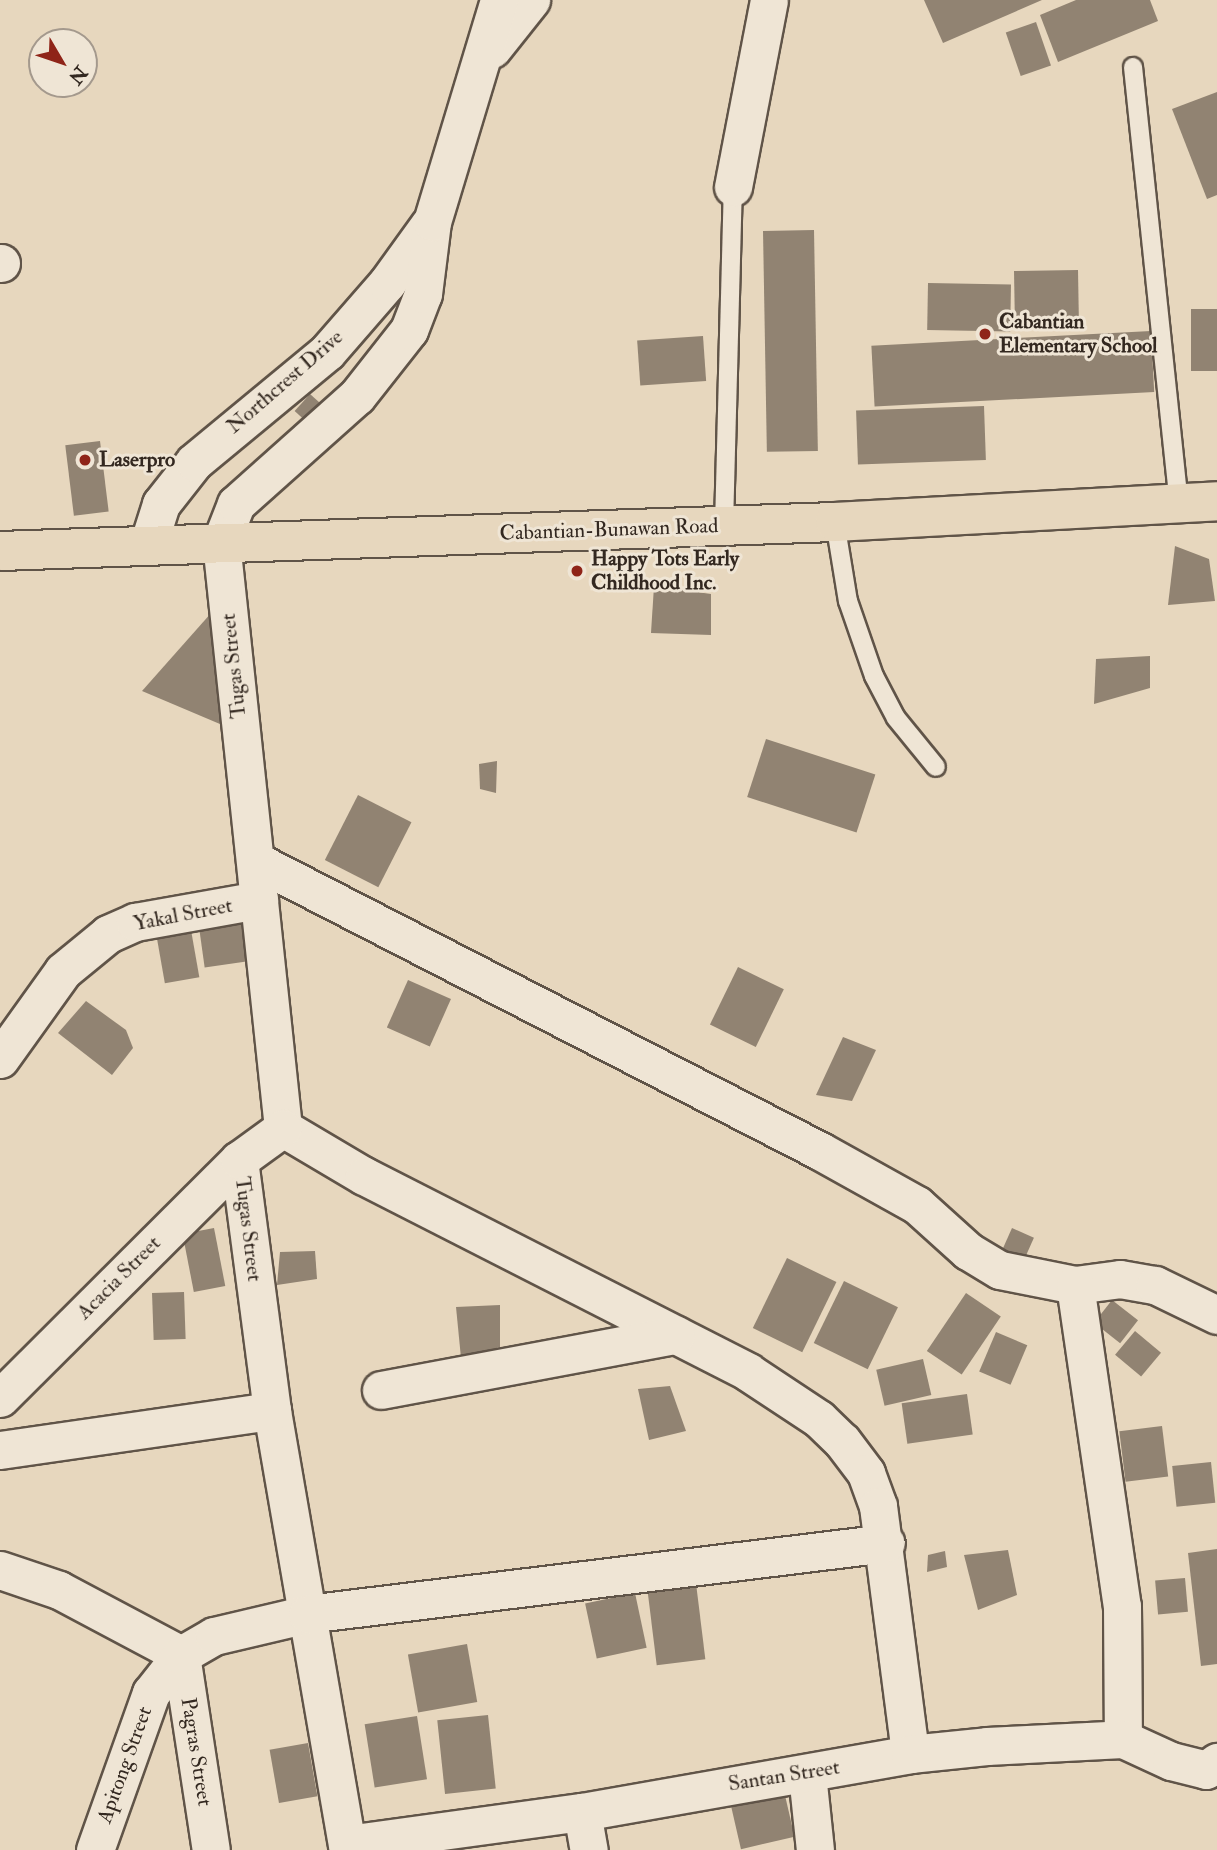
<!DOCTYPE html>
<html>
<head>
<meta charset="utf-8">
<style>
  body { margin:0 }
  #map { position:relative; width:1217px; height:1850px; overflow:hidden; background:#e7d7be; font-family:"IM FELL Double Pica",serif }
  div>[style] { position:absolute }
  .building>* { inset:0; background:#918372; transform-origin:0 0 }
  .roads { filter:drop-shadow(2px 0 #605448) drop-shadow(-2px 0 #605448) drop-shadow(0 2px #605448) drop-shadow(0 -2px #605448) }
  .lane>* { height:18px; margin:-9px; padding:0 9px; transform-origin:9px; border-radius:9px; background:#efe5d5 }
  .street>* { height:37px; margin:-18.5px; padding:0 18.5px; transform-origin:18.5px; border-radius:18.5px; background:#efe5d5 }
  .primary>* { height:38px; margin:-19px; padding:0 19px; transform-origin:19px; border-radius:19px; background:#e7d7be }
  .dots>* { width:19px; height:19px; translate:-50% -50%; box-sizing:border-box; border:4px solid #efe5d5; border-radius:50% }
  span { translate:-50% -50%; white-space:nowrap; text-align:center; line-height:1.15; -webkit-text-stroke:6px #efe5d5; paint-order:stroke }
  .poi-label { font-size:21px; color:#332820; font-weight:700 }
  .left { translate:0 -50%; text-align:left }
  .street-label { font-size:21px; color:#332820 }
  .north { position:absolute; left:28px; top:28px; width:70px; height:70px; box-sizing:border-box; background:#efe5d5; border:2px solid #a4998d; border-radius:50%; rotate:129deg; font-size:19px; font-weight:700; line-height:28px; text-align:center; color:#332820 }
  .north::after { content:''; display:block; margin:auto; width:24px; height:32px; background:#8f2418; clip-path:polygon(50% 0,100% 100%,50% 72%,0 100%) }
</style>
</head>
<body>
<div id="map">
  <div class="building">
    <div style="clip-path:polygon(924px 0,1042px 0,943px 43px)"></div>
    <div style="clip-path:polygon(1076px 0,1150px 0,1158px 21px,1058px 62px,1040px 15px)"></div>
    <div style="left:1036px;top:22px;width:46px;height:32px;rotate:71deg"></div>
    <div style="clip-path:polygon(1217px 92px,1217px 195px,1207px 199px,1172px 109px)"></div>
    <div style="left:814px;top:230px;width:221px;height:51px;rotate:89deg"></div>
    <div style="left:1078px;top:270px;width:54px;height:64px;rotate:89deg"></div>
    <div style="left:928px;top:283px;width:83px;height:47px;rotate:1deg"></div>
    <div style="left:1217px;top:309px;width:62px;height:26px;rotate:90deg"></div>
    <div style="left:1151px;top:331px;width:61px;height:280px;rotate:87deg"></div>
    <div style="left:703px;top:336px;width:45px;height:66px;rotate:86deg"></div>
    <div style="left:310px;top:394px;width:27px;height:23px;rotate:42deg"></div>
    <div style="left:984px;top:406px;width:54px;height:128px;rotate:88deg"></div>
    <div style="left:100px;top:441px;width:71px;height:35px;rotate:83deg"></div>
    <div style="clip-path:polygon(1175px 546px,1209px 559px,1215px 601px,1168px 605px)"></div>
    <div style="clip-path:polygon(654px 586px,711px 594px,711px 635px,651px 633px)"></div>
    <div style="clip-path:polygon(220px 603px,227px 727px,142px 691px)"></div>
    <div style="clip-path:polygon(1150px 656px,1150px 688px,1094px 704px,1096px 659px)"></div>
    <div style="left:766px;top:739px;width:115px;height:61px;rotate:18deg"></div>
    <div style="clip-path:polygon(497px 761px,496px 793px,480px 789px,479px 764px)"></div>
    <div style="left:358px;top:795px;width:60px;height:73px;rotate:27deg"></div>
    <div style="left:240px;top:917px;width:45px;height:42px;rotate:82deg"></div>
    <div style="left:191px;top:930px;width:48px;height:35px;rotate:80deg"></div>
    <div style="left:738px;top:967px;width:51px;height:64px;rotate:26deg"></div>
    <div style="left:408px;top:980px;width:47px;height:52px;rotate:24deg"></div>
    <div style="clip-path:polygon(86px 1001px,126px 1030px,133px 1048px,112px 1075px,58px 1033px)"></div>
    <div style="clip-path:polygon(843px 1037px,876px 1050px,852px 1101px,816px 1095px)"></div>
    <div style="left:214px;top:1228px;width:59px;height:32px;rotate:79deg"></div>
    <div style="left:1012px;top:1228px;width:24px;height:23px;rotate:24deg"></div>
    <div style="clip-path:polygon(315px 1251px,317px 1279px,277px 1285px,280px 1252px)"></div>
    <div style="left:787px;top:1258px;width:55px;height:78px;rotate:26deg"></div>
    <div style="left:844px;top:1281px;width:60px;height:69px;rotate:26deg"></div>
    <div style="left:184px;top:1292px;width:47px;height:32px;rotate:88deg"></div>
    <div style="left:966px;top:1293px;width:42px;height:70px;rotate:34deg"></div>
    <div style="left:1112px;top:1300px;width:33px;height:29px;rotate:38deg"></div>
    <div style="clip-path:polygon(500px 1305px,500px 1347px,461px 1358px,456px 1307px)"></div>
    <div style="left:1135px;top:1331px;width:34px;height:31px;rotate:40deg"></div>
    <div style="left:996px;top:1332px;width:34px;height:43px;rotate:23deg"></div>
    <div style="left:923px;top:1359px;width:37px;height:48px;rotate:77deg"></div>
    <div style="clip-path:polygon(670px 1386px,686px 1431px,649px 1440px,638px 1389px)"></div>
    <div style="left:967px;top:1394px;width:41px;height:66px;rotate:82deg"></div>
    <div style="left:1162px;top:1426px;width:51px;height:43px;rotate:83deg"></div>
    <div style="left:1211px;top:1462px;width:41px;height:39px;rotate:84deg"></div>
    <div style="clip-path:polygon(1217px 1549px,1217px 1664px,1201px 1666px,1188px 1553px)"></div>
    <div style="clip-path:polygon(1008px 1550px,1017px 1595px,978px 1610px,964px 1555px)"></div>
    <div style="clip-path:polygon(945px 1551px,947px 1567px,927px 1572px,928px 1555px)"></div>
    <div style="left:695px;top:1575px;width:85px;height:49px;rotate:83deg"></div>
    <div style="left:1185px;top:1578px;width:34px;height:30px;rotate:85deg"></div>
    <div style="left:635px;top:1593px;width:56px;height:51px;rotate:78deg"></div>
    <div style="left:467px;top:1644px;width:59px;height:60px;rotate:80deg"></div>
    <div style="left:488px;top:1715px;width:74px;height:51px;rotate:84deg"></div>
    <div style="left:417px;top:1716px;width:64px;height:53px;rotate:81deg"></div>
    <div style="left:308px;top:1743px;width:54px;height:39px;rotate:80deg"></div>
    <div style="left:784px;top:1791px;width:47px;height:55px;rotate:77deg"></div>
  </div>
  <div class="roads">
    <div class="lane">
      <div style="left:1133px;top:67px;width:437px;rotate:84deg"></div>
      <div style="left:835px;top:522px;width:80px;rotate:80.7deg"></div>
      <div style="left:848px;top:601px;width:79px;rotate:70.9deg"></div>
      <div style="left:874px;top:676px;width:47px;rotate:62.4deg"></div>
      <div style="left:896px;top:718px;width:63px;rotate:50.8deg"></div>
      <div style="left:724px;top:526px;width:339px;rotate:-88.5deg"></div>
    </div>
    <div class="street">
      <div style="left:492px;top:49px;width:63px;rotate:-51.5deg"></div>
      <div style="left:733px;top:187px;width:190px;rotate:-79.1deg"></div>
      <div style="left:0;top:263px;width:1px"></div>
      <div style="left:148px;top:545px;width:43px;rotate:-72.4deg"></div>
      <div style="left:161px;top:504px;width:53px;rotate:-51.8deg"></div>
      <div style="left:194px;top:462px;width:173px;rotate:-39.6deg"></div>
      <div style="left:327px;top:352px;width:91px;rotate:-49deg"></div>
      <div style="left:387px;top:283px;width:72px;rotate:-54.1deg"></div>
      <div style="left:256px;top:861px;width:634px;rotate:27.21deg"></div>
      <div style="left:820px;top:1151px;width:111px;rotate:29.1deg"></div>
      <div style="left:917px;top:1205px;width:69px;rotate:42deg"></div>
      <div style="left:968px;top:1251px;width:37px;rotate:31deg"></div>
      <div style="left:1000px;top:1270px;width:76px;rotate:11.3deg"></div>
      <div style="left:1075px;top:1285px;width:45px;rotate:-7.6deg"></div>
      <div style="left:1120px;top:1279px;width:36px;rotate:10deg"></div>
      <div style="left:1155px;top:1285px;width:69px;rotate:25.8deg"></div>
      <div style="left:0;top:1059px;width:108px;rotate:-54.4deg"></div>
      <div style="left:63px;top:971px;width:58px;rotate:-39.4deg"></div>
      <div style="left:108px;top:934px;width:30px;rotate:-24deg"></div>
      <div style="left:135px;top:922px;width:126px;rotate:-10.1deg"></div>
      <div style="left:283px;top:1128px;width:589px;rotate:-96.04deg"></div>
      <div style="left:221px;top:542px;width:41px;rotate:-68.5deg"></div>
      <div style="left:236px;top:504px;width:162px;rotate:-41.8deg"></div>
      <div style="left:357px;top:396px;width:84px;rotate:-51.8deg"></div>
      <div style="left:409px;top:330px;width:39px;rotate:-69deg"></div>
      <div style="left:423px;top:294px;width:73px;rotate:-82.9deg"></div>
      <div style="left:432px;top:222px;width:232px;rotate:-73.2deg"></div>
      <div style="left:283px;top:1128px;width:94px;rotate:30.7deg"></div>
      <div style="left:364px;top:1176px;width:431px;rotate:27deg"></div>
      <div style="left:748px;top:1372px;width:85px;rotate:33.5deg"></div>
      <div style="left:819px;top:1419px;width:32px;rotate:44deg"></div>
      <div style="left:842px;top:1441px;width:40px;rotate:53deg"></div>
      <div style="left:866px;top:1473px;width:35px;rotate:70deg"></div>
      <div style="left:878px;top:1506px;width:250px;rotate:82.6deg"></div>
      <div style="left:239px;top:1160px;width:253px;rotate:82.5deg"></div>
      <div style="left:272px;top:1411px;width:446px;rotate:80.2deg"></div>
      <div style="left:1075px;top:1285px;width:324px;rotate:81.7deg"></div>
      <div style="left:1122px;top:1606px;width:133px;rotate:89.6deg"></div>
      <div style="left:381px;top:1390px;width:300px;rotate:-10.6deg"></div>
      <div style="left:0;top:1398px;width:337px;rotate:-44.9deg"></div>
      <div style="left:239px;top:1160px;width:54px;rotate:-36deg"></div>
      <div style="left:0;top:1450px;width:275px;rotate:-8.2deg"></div>
      <div style="left:0;top:1570px;width:62px;rotate:18.7deg"></div>
      <div style="left:59px;top:1590px;width:138px;rotate:28deg"></div>
      <div style="left:181px;top:1655px;width:197px;rotate:81.3deg"></div>
      <div style="left:807px;top:1774px;width:76px;rotate:84deg"></div>
      <div style="left:582px;top:1812px;width:39px;rotate:80deg"></div>
      <div style="left:347px;top:1844px;width:237px;rotate:-7.8deg"></div>
      <div style="left:582px;top:1812px;width:333px;rotate:-10deg"></div>
      <div style="left:910px;top:1754px;width:77px;rotate:-5.9deg"></div>
      <div style="left:987px;top:1746px;width:136px;rotate:-2.9deg"></div>
      <div style="left:1123px;top:1739px;width:53px;rotate:24.6deg"></div>
      <div style="left:1171px;top:1761px;width:36px;rotate:14deg"></div>
      <div style="left:1206px;top:1770px;width:14px;rotate:-36deg"></div>
      <div style="left:95px;top:1850px;width:167px;rotate:-70.4deg"></div>
      <div style="left:151px;top:1693px;width:48px;rotate:-51.7deg"></div>
      <div style="left:181px;top:1655px;width:38px;rotate:-30deg"></div>
      <div style="left:214px;top:1636px;width:96px;rotate:-13.3deg"></div>
      <div style="left:307px;top:1614px;width:583px;rotate:-6.99deg"></div>
    </div>
    <div class="primary">
      <div style="left:0;top:551px;width:836px;rotate:-1.99deg"></div>
      <div style="left:835px;top:522px;width:383px;rotate:-3.1deg"></div>
    </div>
  </div>
  <div class="dots">
    <div style="left:985px;top:334px;background:#8f2418"></div>
    <div style="left:85px;top:460px;background:#8f2418"></div>
    <div style="left:577px;top:571px;background:#8f2418"></div>
  </div>
  <div class="poi-label">
    <span class="left" style="left:999px;top:334px">Cabantian<br>Elementary School</span>
    <span class="left" style="left:99px;top:460px">Laserpro</span>
    <span class="left" style="left:591px;top:571px">Happy Tots Early<br>Childhood Inc.</span>
  </div>
  <div class="street-label">
    <span style="left:285px;top:382px;rotate:-41deg">Northcrest Drive</span>
    <span style="left:609px;top:530px;rotate:-2deg">Cabantian-Bunawan Road</span>
    <span style="left:234px;top:666px;rotate:-96deg">Tugas Street</span>
    <span style="left:183px;top:915px;rotate:-11deg">Yakal Street</span>
    <span style="left:248px;top:1229px;rotate:83deg">Tugas Street</span>
    <span style="left:119px;top:1278px;rotate:-45deg">Acacia Street</span>
    <span style="left:196px;top:1752px;rotate:81deg">Pagras Street</span>
    <span style="left:125px;top:1765px;rotate:-70deg">Apitong Street</span>
    <span style="left:784px;top:1776px;rotate:-9deg">Santan Street</span>
  </div>
  <div class="north">N</div>
</div>
</body>
</html>
